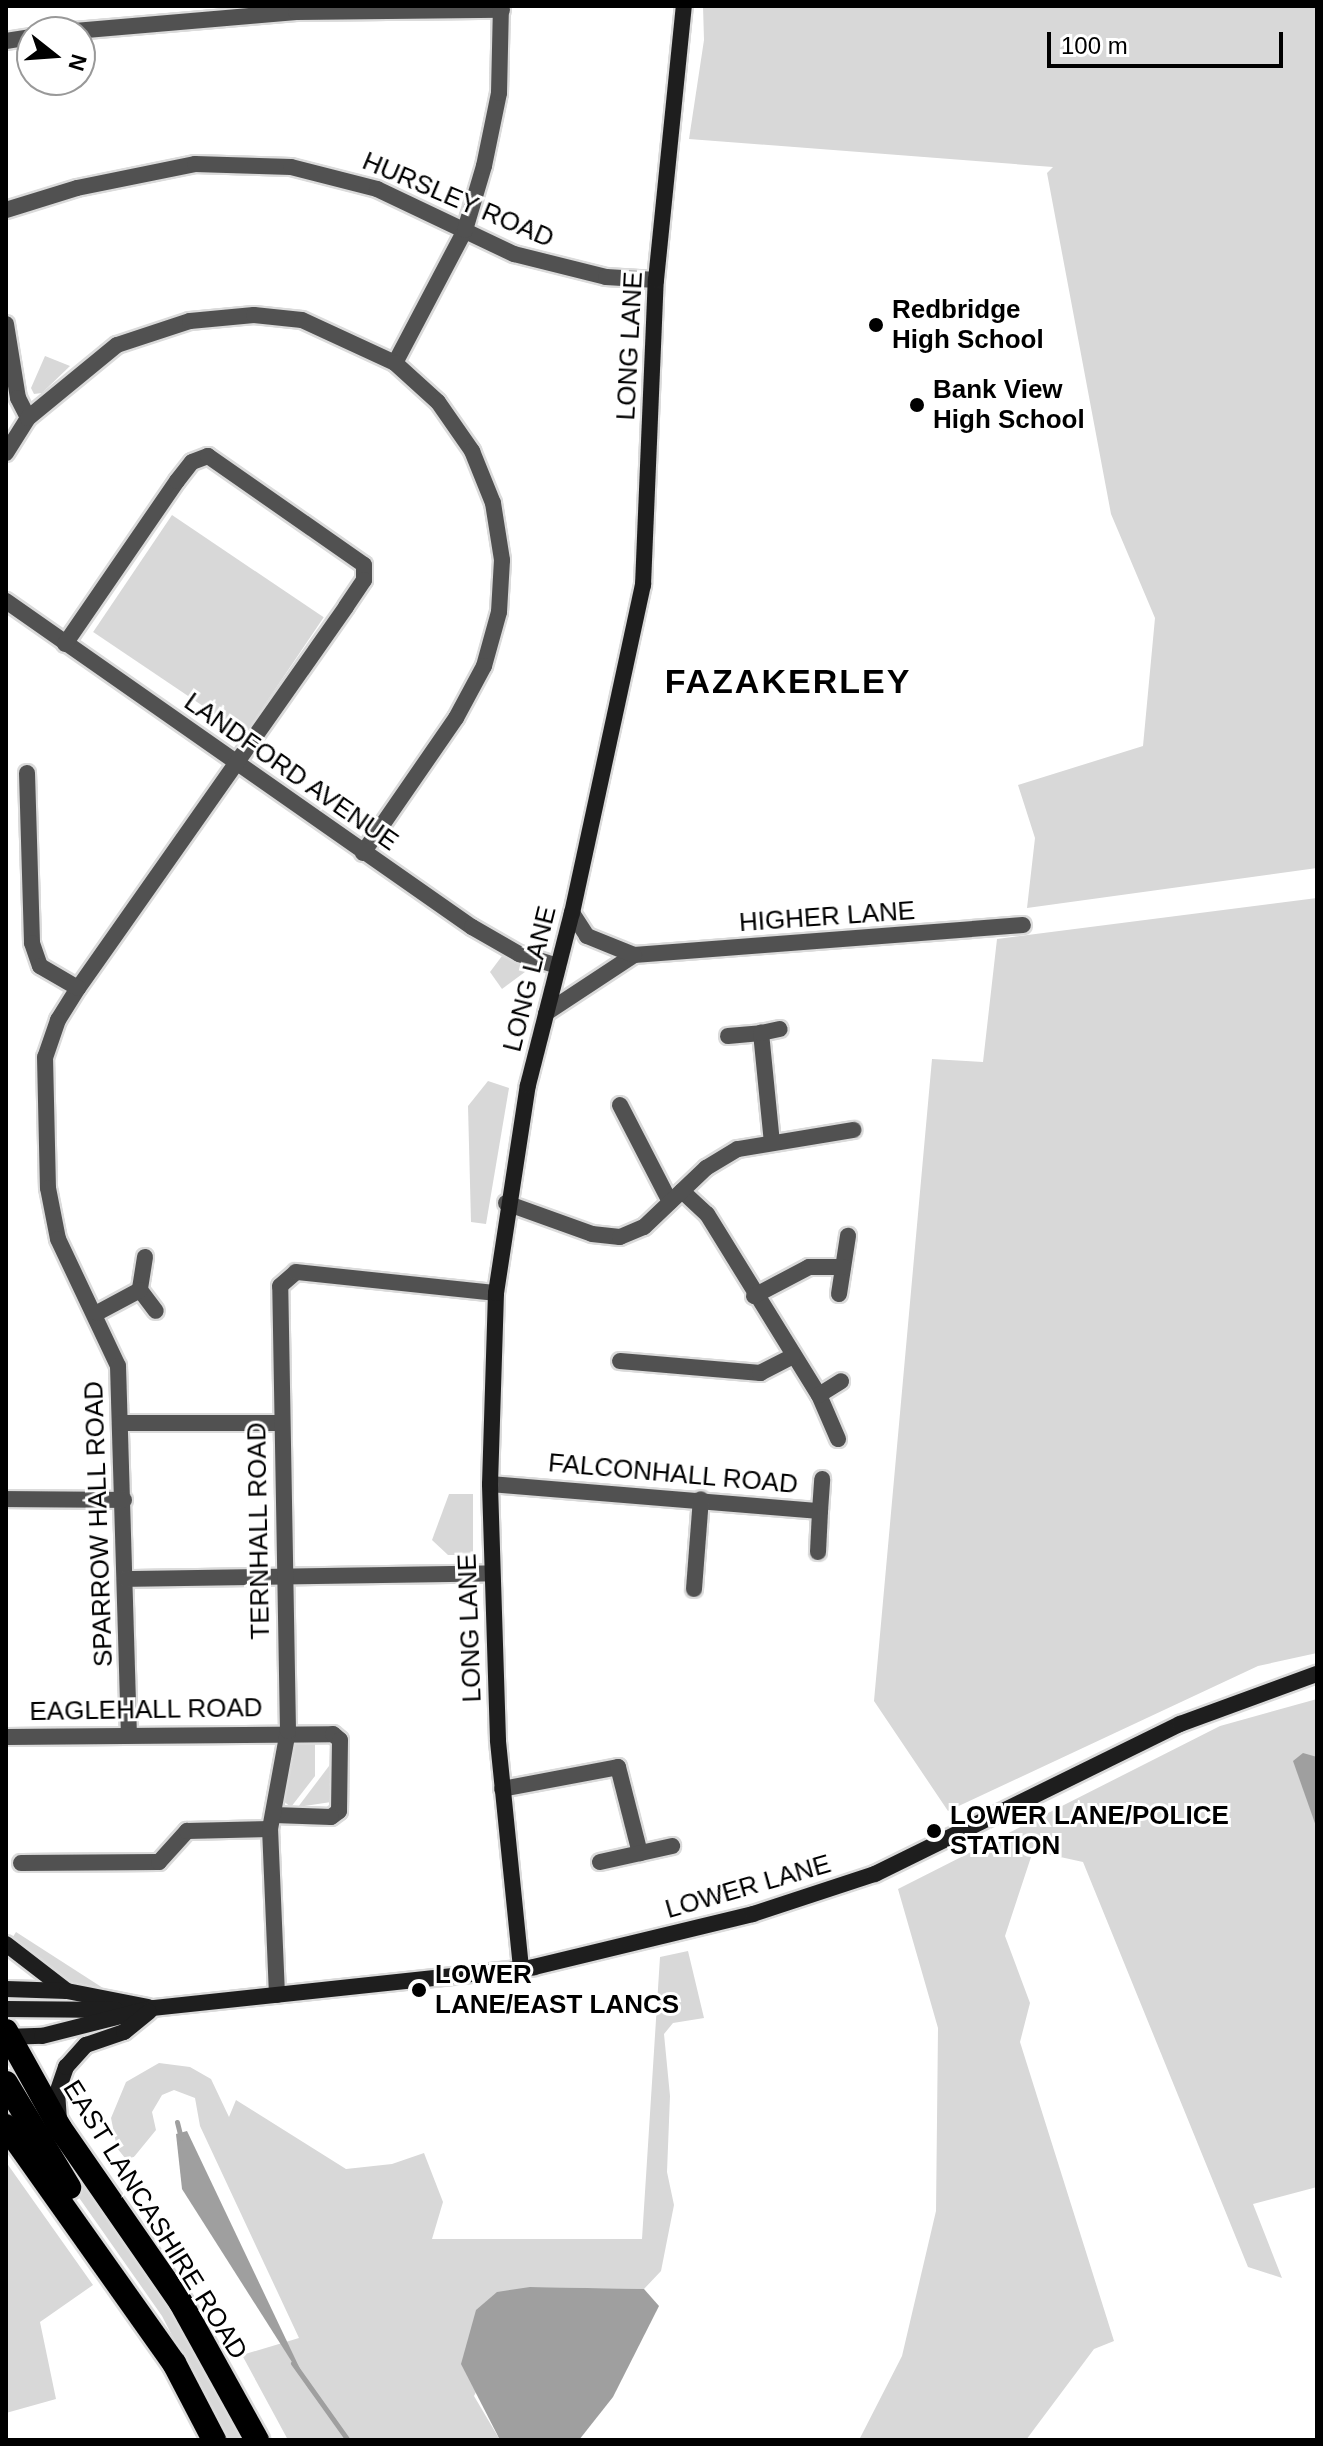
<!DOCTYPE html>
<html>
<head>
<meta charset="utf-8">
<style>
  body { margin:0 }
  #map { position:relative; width:1323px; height:2446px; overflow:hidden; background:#fff; font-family:Arial,sans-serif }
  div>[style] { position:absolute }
  .green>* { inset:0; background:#d8d8d8; transform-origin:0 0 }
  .water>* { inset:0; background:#9f9f9f }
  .stream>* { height:5px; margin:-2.5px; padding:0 2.5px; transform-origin:2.5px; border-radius:2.5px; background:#9f9f9f }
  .roads { filter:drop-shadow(2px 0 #dbdbdb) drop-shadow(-2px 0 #dbdbdb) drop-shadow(0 2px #dbdbdb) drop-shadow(0 -2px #dbdbdb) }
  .street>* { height:16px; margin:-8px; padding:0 8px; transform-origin:8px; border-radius:8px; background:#515151 }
  .secondary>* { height:16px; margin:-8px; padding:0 8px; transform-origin:8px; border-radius:8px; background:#1e1e1e }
  .highway>* { height:24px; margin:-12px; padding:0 12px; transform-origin:12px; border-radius:12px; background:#000 }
  .dots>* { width:22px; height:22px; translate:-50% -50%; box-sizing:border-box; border:4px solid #fff; border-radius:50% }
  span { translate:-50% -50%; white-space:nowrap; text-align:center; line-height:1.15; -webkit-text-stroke:6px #fff; paint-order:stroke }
  .street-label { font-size:26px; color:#000 }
  .poi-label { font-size:26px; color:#000; font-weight:700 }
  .left { translate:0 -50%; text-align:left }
  .district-label { font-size:34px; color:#000; font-weight:700; letter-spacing:2px }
  .frame { position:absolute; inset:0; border:8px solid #000; pointer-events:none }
  .north { position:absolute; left:16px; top:16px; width:80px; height:80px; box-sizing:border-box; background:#fff; border:2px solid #999; border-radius:50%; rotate:107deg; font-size:22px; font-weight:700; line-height:32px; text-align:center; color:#000 }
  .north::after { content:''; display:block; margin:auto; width:28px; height:36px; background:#000; clip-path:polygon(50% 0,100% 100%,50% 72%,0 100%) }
  .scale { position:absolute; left:1047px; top:32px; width:236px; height:36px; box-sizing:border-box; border:4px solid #000; border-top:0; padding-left:10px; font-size:24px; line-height:28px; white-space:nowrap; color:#000; -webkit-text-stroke:6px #fff; paint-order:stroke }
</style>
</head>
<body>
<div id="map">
  <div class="green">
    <div style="clip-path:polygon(703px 6px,1317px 6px,1317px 868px,1027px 908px,1035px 838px,1018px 785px,1143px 746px,1155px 618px,1111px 514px,1047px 173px,1053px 167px,689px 139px,704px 40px)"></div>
    <div style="clip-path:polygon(45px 356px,70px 366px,42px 393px,34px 394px,31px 388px)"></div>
    <div style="left:172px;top:515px;width:183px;height:141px;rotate:34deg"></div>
    <div style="clip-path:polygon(1317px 898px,1317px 1653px,1258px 1666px,948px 1811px,874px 1701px,932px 1059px,983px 1062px,997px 939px)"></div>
    <div style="clip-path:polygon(502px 956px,529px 969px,502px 989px,490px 972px)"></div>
    <div style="clip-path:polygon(488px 1081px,509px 1088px,486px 1224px,471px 1222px,468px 1106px)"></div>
    <div style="clip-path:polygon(449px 1494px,473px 1494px,473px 1555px,448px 1555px,432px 1540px)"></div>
    <div style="clip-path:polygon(1317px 1699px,1317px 2187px,1253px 2204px,1282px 2278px,1248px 2267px,1083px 1862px,1033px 1851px,1005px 1936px,1030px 2003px,1020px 2042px,1114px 2341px,1094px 2349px,1026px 2440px,859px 2440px,902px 2356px,936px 2211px,938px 2028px,898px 1889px,1220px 1726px)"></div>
    <div style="clip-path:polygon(296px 1741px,315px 1742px,315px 1776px,291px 1807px,283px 1801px)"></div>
    <div style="clip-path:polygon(332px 1762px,331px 1802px,298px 1807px)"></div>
    <div style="clip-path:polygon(16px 1932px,103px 1988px,67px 1981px,11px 1940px)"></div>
    <div style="clip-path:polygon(688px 1951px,704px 2018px,673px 2023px,664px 2034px,670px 2096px,667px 2172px,674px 2205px,661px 2271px,644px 2289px,530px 2287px,474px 2396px,500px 2440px,288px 2440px,242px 2355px,299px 2338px,200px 2126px,195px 2098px,174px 2090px,162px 2095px,152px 2112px,156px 2130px,129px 2163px,117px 2148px,111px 2118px,126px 2082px,159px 2063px,190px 2067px,211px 2079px,229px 2117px,236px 2100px,346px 2169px,392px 2164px,424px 2153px,443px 2202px,432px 2239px,642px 2239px,660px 1957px)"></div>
    <div style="clip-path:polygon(65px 2153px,159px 2289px,249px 2440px,226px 2440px,162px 2316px,61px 2172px,60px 2155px)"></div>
    <div style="clip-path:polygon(6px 2162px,93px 2285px,40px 2322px,56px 2399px,6px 2413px)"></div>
  </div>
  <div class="water">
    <div style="clip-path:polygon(1303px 1753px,1317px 1757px,1317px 1829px,1293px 1761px)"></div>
    <div style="clip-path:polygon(187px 2131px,311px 2392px,182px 2189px,176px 2134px)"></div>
    <div style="clip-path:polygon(530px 2287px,644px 2289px,659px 2306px,613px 2397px,579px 2440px,500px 2440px,461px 2364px,476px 2310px,497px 2292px)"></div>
  </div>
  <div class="stream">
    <div style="left:177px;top:2122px;width:16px;rotate:76deg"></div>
    <div style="left:293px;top:2363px;width:95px;rotate:54.5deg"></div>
  </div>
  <div class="roads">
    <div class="street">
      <div style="left:63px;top:32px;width:234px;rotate:-4.9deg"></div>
      <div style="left:296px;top:12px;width:206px;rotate:-0.6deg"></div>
      <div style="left:6px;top:41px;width:26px;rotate:-9deg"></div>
      <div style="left:6px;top:210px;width:74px;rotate:-17.2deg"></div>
      <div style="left:77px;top:188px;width:120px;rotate:-11.5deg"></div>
      <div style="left:195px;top:164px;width:96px;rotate:1.8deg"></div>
      <div style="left:291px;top:167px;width:89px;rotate:14.3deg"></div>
      <div style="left:377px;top:189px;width:152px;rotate:25.4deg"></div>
      <div style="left:514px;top:254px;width:95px;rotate:14deg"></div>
      <div style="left:606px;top:277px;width:50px;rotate:3.4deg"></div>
      <div style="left:6px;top:324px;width:75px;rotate:80.8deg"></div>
      <div style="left:18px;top:398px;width:22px;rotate:63deg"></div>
      <div style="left:395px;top:363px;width:150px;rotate:-62.2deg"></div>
      <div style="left:465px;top:230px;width:67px;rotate:-73.5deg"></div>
      <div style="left:484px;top:166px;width:75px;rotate:-78.4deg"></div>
      <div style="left:499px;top:93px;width:87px;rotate:-88.7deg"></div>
      <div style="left:6px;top:453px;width:41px;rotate:-57.8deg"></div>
      <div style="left:28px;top:418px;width:115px;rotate:-39.4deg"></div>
      <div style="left:117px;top:345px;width:77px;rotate:-18.2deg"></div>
      <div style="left:190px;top:321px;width:64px;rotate:-5.4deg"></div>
      <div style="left:254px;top:315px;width:48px;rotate:5.9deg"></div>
      <div style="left:302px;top:320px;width:102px;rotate:24.8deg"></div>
      <div style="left:395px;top:363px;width:58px;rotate:42.2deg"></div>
      <div style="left:438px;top:402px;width:60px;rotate:55.2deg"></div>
      <div style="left:472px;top:451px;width:56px;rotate:68deg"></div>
      <div style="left:493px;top:503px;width:58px;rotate:81deg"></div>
      <div style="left:502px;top:560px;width:52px;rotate:93.3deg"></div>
      <div style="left:499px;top:612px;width:56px;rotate:105.5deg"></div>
      <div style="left:484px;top:666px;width:59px;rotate:118.3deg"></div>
      <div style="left:456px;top:718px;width:164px;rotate:124.6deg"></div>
      <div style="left:6px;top:601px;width:569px;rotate:34.98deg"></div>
      <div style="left:472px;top:927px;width:54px;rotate:29.9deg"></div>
      <div style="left:519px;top:954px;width:41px;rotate:17.1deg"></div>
      <div style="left:65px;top:644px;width:198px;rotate:-55.5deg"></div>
      <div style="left:177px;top:481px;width:24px;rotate:-52deg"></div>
      <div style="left:192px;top:462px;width:17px;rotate:-21deg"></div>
      <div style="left:208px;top:456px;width:190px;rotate:34.9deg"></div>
      <div style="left:364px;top:565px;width:15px;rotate:90deg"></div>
      <div style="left:364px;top:580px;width:32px;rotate:124deg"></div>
      <div style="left:346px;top:607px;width:466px;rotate:125.1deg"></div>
      <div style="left:78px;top:988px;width:38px;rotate:122deg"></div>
      <div style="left:58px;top:1020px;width:39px;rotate:109deg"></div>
      <div style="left:45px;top:1057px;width:131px;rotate:88.7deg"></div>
      <div style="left:48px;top:1188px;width:52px;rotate:78.9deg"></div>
      <div style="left:58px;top:1239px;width:140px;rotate:64.7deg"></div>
      <div style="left:118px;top:1366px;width:366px;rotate:88.3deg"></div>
      <div style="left:27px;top:773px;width:170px;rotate:88.3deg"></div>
      <div style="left:32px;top:943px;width:24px;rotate:71deg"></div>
      <div style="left:40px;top:966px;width:44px;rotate:30.1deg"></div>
      <div style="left:634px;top:955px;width:390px;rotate:-4.4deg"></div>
      <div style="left:546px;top:1013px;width:105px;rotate:-33.4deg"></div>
      <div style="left:634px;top:955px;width:51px;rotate:-158deg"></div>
      <div style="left:587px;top:936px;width:27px;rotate:-123deg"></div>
      <div style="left:728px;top:1036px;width:33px;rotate:-5deg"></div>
      <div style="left:620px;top:1105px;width:109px;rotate:62.7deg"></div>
      <div style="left:772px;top:1143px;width:111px;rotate:-95.7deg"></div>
      <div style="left:761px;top:1033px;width:19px;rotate:-12deg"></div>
      <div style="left:682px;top:1191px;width:34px;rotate:43deg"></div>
      <div style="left:707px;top:1214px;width:213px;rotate:58.3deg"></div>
      <div style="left:819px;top:1395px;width:48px;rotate:66.6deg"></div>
      <div style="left:506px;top:1203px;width:91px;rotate:19.8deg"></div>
      <div style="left:592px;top:1234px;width:28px;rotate:6deg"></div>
      <div style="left:620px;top:1237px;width:26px;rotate:-23deg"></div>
      <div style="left:644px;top:1227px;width:86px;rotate:-43.6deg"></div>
      <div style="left:706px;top:1168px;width:37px;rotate:-31deg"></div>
      <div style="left:738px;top:1149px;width:117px;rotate:-9.4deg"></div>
      <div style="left:145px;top:1257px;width:33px;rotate:99deg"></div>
      <div style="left:140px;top:1290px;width:26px;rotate:53deg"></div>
      <div style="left:839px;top:1294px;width:59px;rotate:-81.2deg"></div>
      <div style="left:754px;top:1296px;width:62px;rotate:-27.8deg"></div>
      <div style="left:809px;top:1267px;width:34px"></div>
      <div style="left:97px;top:1313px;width:49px;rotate:-28.1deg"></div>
      <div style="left:620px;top:1361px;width:141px;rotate:4.9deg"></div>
      <div style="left:760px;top:1373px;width:37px;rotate:-27deg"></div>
      <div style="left:819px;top:1395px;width:26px;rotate:-32deg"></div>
      <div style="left:121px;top:1423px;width:161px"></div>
      <div style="left:490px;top:1484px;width:331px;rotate:4.7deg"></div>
      <div style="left:820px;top:1511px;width:32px;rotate:-86deg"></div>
      <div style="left:6px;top:1499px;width:118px;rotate:0.5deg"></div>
      <div style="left:818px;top:1552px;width:41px;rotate:-87.2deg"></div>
      <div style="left:126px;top:1579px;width:365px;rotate:-0.9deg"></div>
      <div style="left:694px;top:1589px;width:90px;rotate:-85.6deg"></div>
      <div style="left:6px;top:1737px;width:327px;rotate:-0.5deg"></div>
      <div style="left:333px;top:1734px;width:9px;rotate:41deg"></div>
      <div style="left:340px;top:1740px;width:71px;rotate:90.8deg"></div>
      <div style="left:339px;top:1811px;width:10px;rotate:143deg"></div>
      <div style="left:331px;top:1817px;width:57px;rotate:-178deg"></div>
      <div style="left:502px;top:1789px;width:118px;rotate:-10.7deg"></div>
      <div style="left:618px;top:1767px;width:89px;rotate:75.7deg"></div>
      <div style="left:600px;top:1862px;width:74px;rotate:-12.5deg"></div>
      <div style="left:21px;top:1863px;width:138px;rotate:-0.4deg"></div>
      <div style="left:159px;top:1862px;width:42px;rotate:-47.9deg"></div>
      <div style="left:187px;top:1831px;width:83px;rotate:-1.4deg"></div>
      <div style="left:277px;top:1995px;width:166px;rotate:-92.4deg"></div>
      <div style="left:270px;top:1829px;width:100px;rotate:-79.6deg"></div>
      <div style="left:288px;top:1731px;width:445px;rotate:-91deg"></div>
      <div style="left:280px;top:1286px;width:21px;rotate:-41deg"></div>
      <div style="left:296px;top:1272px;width:201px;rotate:6deg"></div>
    </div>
    <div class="secondary">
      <div style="left:6px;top:1944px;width:77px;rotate:37.6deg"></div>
      <div style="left:521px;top:1968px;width:229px;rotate:-95.8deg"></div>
      <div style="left:498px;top:1740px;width:256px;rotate:-91.8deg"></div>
      <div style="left:490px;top:1484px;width:191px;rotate:-88.2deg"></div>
      <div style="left:496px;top:1293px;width:210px;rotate:-81.3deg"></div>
      <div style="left:528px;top:1085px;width:178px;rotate:-75.7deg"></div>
      <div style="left:572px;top:913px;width:336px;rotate:-77.8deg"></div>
      <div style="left:643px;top:585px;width:305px;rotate:-87.6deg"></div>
      <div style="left:656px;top:280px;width:275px;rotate:-84.2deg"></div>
      <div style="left:6px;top:1989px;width:61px;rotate:1.9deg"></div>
      <div style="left:67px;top:1991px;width:83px;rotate:11.2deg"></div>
      <div style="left:6px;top:2009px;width:110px;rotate:0.5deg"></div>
      <div style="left:6px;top:2037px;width:36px;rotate:-2deg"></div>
      <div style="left:42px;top:2036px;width:114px;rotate:-14.2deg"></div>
      <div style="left:153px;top:2008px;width:383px;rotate:-6.1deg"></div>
      <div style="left:534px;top:1967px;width:225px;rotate:-13.6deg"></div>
      <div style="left:753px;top:1914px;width:128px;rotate:-18.2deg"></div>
      <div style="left:875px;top:1874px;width:340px;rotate:-26.2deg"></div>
      <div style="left:1180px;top:1724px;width:146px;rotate:-20.1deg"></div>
      <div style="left:59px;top:2120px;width:27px;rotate:-94deg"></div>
      <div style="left:57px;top:2093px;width:28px;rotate:-71deg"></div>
      <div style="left:66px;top:2067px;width:30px;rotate:-48deg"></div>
      <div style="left:86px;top:2045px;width:40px;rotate:-18.9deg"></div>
      <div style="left:124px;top:2032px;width:32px;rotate:-39deg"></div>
    </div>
    <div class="highway">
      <div style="left:6px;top:2031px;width:111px;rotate:60.9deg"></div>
      <div style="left:60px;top:2128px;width:213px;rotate:55.3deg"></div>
      <div style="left:181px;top:2303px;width:157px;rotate:61deg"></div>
      <div style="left:6px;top:2083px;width:122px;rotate:58.8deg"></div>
      <div style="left:6px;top:2126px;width:291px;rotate:54.7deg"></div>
      <div style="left:174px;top:2363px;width:87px;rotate:62.5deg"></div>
    </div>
  </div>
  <div class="dots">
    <div style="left:876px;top:325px;background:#000"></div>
    <div style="left:917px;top:405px;background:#000"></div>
    <div style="left:934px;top:1831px;background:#000"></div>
    <div style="left:419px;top:1990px;background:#000"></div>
  </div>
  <div class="street-label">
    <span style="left:458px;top:200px;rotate:23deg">HURSLEY ROAD</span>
    <span style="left:630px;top:346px;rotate:-87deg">LONG LANE</span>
    <span style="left:291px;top:772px;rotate:35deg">LANDFORD AVENUE</span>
    <span style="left:827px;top:917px;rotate:-4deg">HIGHER LANE</span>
    <span style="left:530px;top:979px;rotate:-76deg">LONG LANE</span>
    <span style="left:673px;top:1474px;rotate:5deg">FALCONHALL ROAD</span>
    <span style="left:99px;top:1524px;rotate:-92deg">SPARROW HALL ROAD</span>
    <span style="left:259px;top:1531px;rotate:-91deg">TERNHALL ROAD</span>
    <span style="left:470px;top:1628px;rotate:-92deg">LONG LANE</span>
    <span style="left:146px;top:1710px;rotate:-1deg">EAGLEHALL ROAD</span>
    <span style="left:748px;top:1887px;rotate:-16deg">LOWER LANE</span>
    <span style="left:155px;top:2220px;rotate:58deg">EAST LANCASHIRE ROAD</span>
  </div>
  <div class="poi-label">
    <span class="left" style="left:892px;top:325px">Redbridge<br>High School</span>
    <span class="left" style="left:933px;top:405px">Bank View<br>High School</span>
    <span class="left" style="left:950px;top:1831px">LOWER LANE/POLICE<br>STATION</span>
    <span class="left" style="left:435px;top:1990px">LOWER<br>LANE/EAST LANCS</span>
  </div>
  <div class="district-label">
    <span style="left:788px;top:682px">FAZAKERLEY</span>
  </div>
  <div class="frame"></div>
  <div class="north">N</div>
  <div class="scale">100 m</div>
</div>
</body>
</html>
